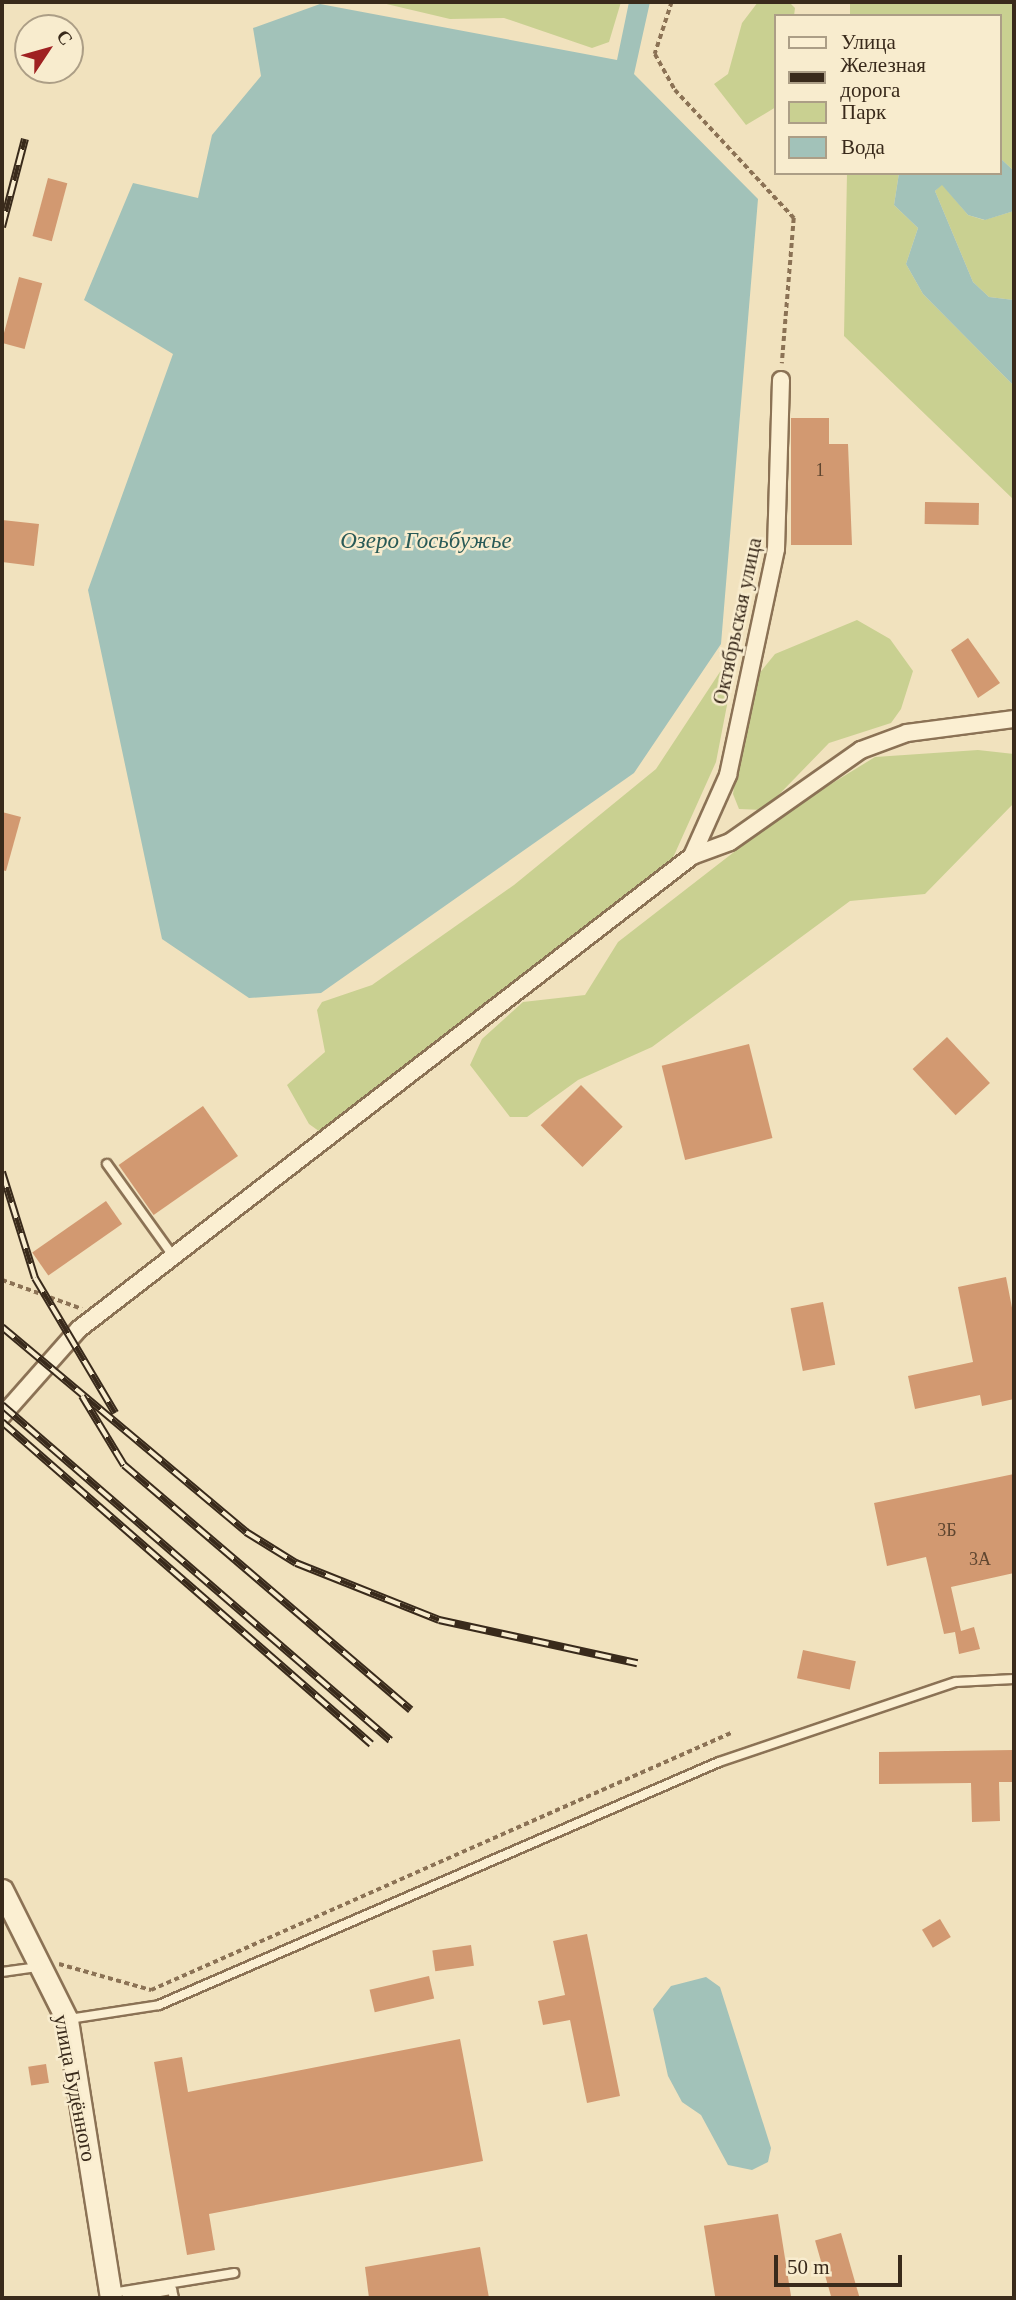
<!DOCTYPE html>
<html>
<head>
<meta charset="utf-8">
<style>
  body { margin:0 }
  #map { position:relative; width:1016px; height:2300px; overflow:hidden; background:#f1e2be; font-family:Georgia,serif }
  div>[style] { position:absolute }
  .green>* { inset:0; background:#c9d091 }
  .water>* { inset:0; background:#a2c2b9 }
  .building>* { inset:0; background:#d29971; transform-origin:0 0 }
  .path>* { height:3.5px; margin-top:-1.75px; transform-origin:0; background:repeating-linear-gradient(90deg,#8b7255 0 5px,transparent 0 8.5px) }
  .roads { filter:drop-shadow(2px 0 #8b7255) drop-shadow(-2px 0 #8b7255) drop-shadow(0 2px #8b7255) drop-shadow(0 -2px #8b7255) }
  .service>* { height:8px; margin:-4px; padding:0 4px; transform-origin:4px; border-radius:4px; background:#fbefd2 }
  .minor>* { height:16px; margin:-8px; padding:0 8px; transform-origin:8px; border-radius:8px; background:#fbefd2 }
  .tertiary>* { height:21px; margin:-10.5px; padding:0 10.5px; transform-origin:10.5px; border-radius:10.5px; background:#fbefd2 }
  .rail>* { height:8px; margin-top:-4px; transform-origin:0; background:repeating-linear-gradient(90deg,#f8ecce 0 16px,#392a1b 0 32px); box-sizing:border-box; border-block:2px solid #392a1b }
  span { translate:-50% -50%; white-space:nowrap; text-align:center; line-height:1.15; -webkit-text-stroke:5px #f8ecce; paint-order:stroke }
  .number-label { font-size:18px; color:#5f4630 }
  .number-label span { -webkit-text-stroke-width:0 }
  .street-label { font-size:21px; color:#392a1b }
  .water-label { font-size:23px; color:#295a57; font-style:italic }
  .frame { position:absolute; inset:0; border:4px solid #392a1b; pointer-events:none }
  .legend { position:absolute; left:774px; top:14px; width:228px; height:161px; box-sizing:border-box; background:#f8ecce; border:2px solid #ac9e86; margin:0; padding:9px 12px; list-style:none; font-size:21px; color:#392a1b }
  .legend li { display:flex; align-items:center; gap:14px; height:35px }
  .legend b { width:35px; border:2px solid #ac9e86 }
  .north { position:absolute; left:14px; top:14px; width:70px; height:70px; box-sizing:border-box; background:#f8ecce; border:2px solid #ac9e86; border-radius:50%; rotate:54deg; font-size:19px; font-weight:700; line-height:28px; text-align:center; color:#392a1b }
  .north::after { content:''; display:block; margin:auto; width:24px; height:32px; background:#9f2122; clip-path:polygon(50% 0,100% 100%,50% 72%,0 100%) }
  .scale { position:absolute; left:774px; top:2255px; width:128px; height:32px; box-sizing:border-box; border:4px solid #392a1b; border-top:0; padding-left:9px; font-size:21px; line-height:24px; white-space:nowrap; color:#392a1b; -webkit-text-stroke:5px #f8ecce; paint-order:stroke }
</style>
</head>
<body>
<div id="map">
  <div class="green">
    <div style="clip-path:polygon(378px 2px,621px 2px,609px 42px,592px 48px,504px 18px,450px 19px)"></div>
    <div style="clip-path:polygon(758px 2px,789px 2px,795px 8px,794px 16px,776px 16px,776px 107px,746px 125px,714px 84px,728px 74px,742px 23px)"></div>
    <div style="clip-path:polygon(850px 2px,1014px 2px,1014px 171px,1000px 158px,1000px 16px,850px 16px)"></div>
    <div style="clip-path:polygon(847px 173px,899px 173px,894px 205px,918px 228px,906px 264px,923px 294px,1014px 386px,1014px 500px,844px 336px)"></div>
    <div style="clip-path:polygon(942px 184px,968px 215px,984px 220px,1014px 211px,1014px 300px,989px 297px,973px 282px,935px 191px)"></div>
    <div style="clip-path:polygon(857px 620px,890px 639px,913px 671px,901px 709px,891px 723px,829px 743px,764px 810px,739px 809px,733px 794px,744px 716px,758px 675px,775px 654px)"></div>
    <div style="clip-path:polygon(739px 643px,716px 762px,667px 871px,323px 1134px,309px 1124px,287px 1085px,325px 1052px,317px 1010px,322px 1002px,372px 985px,514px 885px,656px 769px)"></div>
    <div style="clip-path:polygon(978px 750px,1014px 754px,1014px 803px,925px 894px,850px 901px,652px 1047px,578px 1080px,527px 1117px,510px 1117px,470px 1065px,482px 1039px,523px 1002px,585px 995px,618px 942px,787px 811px,875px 757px)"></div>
  </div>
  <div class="water">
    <div style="clip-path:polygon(629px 2px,650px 2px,634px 74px,758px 199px,721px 644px,634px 773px,321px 993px,249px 998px,162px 939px,88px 590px,173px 354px,84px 300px,133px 183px,198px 198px,212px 135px,261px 76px,253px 28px,320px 4px,617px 60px)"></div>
    <div style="clip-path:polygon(1000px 158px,1014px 171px,1014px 211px,985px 220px,968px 215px,942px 185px,935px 191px,973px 282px,989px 297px,1014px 300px,1014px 386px,923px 294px,906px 264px,918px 228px,894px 205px,899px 173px,1000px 173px)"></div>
    <div style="clip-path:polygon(706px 1977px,720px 1987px,771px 2148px,768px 2162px,752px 2170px,728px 2165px,701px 2115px,682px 2102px,668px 2076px,653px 2009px,671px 1986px)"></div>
  </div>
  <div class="building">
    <div style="left:48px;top:178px;width:20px;height:60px;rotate:15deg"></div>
    <div style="left:19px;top:277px;width:24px;height:68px;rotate:15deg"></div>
    <div style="clip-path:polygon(791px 418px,829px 418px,829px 444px,848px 444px,852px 545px,791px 545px)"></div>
    <div style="left:925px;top:502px;width:54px;height:22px;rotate:1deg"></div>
    <div style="clip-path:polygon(2px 520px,39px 524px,34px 566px,2px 562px)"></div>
    <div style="clip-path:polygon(968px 638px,1000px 683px,978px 698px,951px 650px)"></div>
    <div style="clip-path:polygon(2px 812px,21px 817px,6px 871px,2px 870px)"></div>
    <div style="left:947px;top:1037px;width:63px;height:47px;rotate:47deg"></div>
    <div style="left:749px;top:1044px;width:97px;height:90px;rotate:76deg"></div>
    <div style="left:581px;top:1085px;width:59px;height:57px;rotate:45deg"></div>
    <div style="left:203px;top:1106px;width:61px;height:103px;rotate:55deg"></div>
    <div style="left:106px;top:1201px;width:28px;height:90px;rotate:55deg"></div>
    <div style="clip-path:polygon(1006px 1277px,1014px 1318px,1014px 1399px,982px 1406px,980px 1395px,915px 1409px,908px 1376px,973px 1362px,958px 1287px)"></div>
    <div style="left:823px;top:1302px;width:64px;height:33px;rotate:79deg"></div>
    <div style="clip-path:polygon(1014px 1474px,1014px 1573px,951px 1587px,961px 1631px,974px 1627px,980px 1649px,959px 1654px,955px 1632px,944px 1634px,926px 1557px,887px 1566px,874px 1503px)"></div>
    <div style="left:803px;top:1650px;width:54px;height:29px;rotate:12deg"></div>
    <div style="clip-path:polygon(1014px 1750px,1014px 1782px,999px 1782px,1000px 1821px,972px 1822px,971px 1783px,879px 1784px,879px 1752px)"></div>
    <div style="left:940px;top:1919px;width:21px;height:21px;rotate:59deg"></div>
    <div style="clip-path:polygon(587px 1934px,620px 2096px,587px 2103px,570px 2020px,543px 2025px,538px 2001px,565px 1995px,553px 1941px)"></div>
    <div style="left:471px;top:1945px;width:21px;height:39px;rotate:82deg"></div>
    <div style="left:429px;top:1976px;width:23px;height:61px;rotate:77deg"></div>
    <div style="clip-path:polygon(460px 2039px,483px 2161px,209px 2214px,215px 2250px,187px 2255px,154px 2062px,182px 2057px,188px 2092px)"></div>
    <div style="left:46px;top:2064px;width:19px;height:18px;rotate:81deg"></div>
    <div style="left:778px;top:2214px;width:85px;height:75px;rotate:81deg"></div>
    <div style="left:841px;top:2233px;width:68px;height:27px;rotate:74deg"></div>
    <div style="clip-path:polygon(480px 2247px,489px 2298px,369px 2298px,365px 2267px)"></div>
  </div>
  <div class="path">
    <div style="left:672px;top:2px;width:55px;rotate:108.1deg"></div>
    <div style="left:655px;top:54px;width:41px;rotate:60.9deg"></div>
    <div style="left:675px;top:90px;width:175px;rotate:47.1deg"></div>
    <div style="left:794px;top:218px;width:146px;rotate:94.7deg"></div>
    <div style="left:2px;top:1280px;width:85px;rotate:19.9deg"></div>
    <div style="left:59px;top:1964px;width:96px;rotate:15.8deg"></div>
    <div style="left:151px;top:1990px;width:637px;rotate:-23.91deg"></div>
  </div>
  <div class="roads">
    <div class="service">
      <div style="left:107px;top:1164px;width:113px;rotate:54.3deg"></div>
      <div style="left:2px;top:1972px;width:37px;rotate:-8deg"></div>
      <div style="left:69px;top:2019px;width:91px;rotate:-8.8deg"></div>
      <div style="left:159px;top:2005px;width:610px;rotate:-23.46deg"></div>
      <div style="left:719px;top:1762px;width:250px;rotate:-18.7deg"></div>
      <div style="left:956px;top:1682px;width:58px;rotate:-3deg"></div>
      <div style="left:112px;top:2293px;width:124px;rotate:-9.3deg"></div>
      <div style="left:126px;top:2298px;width:47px;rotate:-9.9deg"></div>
      <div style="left:172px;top:2290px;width:8px;rotate:76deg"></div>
    </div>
    <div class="minor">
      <div style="left:692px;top:856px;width:40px;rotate:-20.2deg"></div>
      <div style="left:730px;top:842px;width:160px;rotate:-35.1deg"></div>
      <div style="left:861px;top:750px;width:49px;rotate:-20.3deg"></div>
      <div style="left:907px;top:733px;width:108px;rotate:-7.5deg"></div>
      <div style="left:2px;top:1416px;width:116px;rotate:-48.5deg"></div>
      <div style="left:79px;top:1329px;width:774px;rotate:-37.65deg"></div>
      <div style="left:692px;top:856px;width:89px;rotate:-66deg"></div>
      <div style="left:728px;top:775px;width:231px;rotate:-78deg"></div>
      <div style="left:776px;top:549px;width:169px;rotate:-88.3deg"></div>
    </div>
    <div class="tertiary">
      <div style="left:2px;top:1890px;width:145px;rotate:63.4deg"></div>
      <div style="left:67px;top:2020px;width:281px;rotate:81deg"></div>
    </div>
  </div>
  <div class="rail">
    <div style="left:2px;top:227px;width:91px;rotate:-75.4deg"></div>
    <div style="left:2px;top:1172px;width:111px;rotate:72.7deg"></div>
    <div style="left:35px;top:1278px;width:157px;rotate:59.3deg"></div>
    <div style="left:2px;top:1327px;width:319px;rotate:40deg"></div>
    <div style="left:246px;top:1532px;width:59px;rotate:31.8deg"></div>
    <div style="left:296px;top:1563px;width:154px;rotate:21.7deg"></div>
    <div style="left:439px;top:1620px;width:203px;rotate:12.3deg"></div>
    <div style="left:82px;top:1396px;width:81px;rotate:58.7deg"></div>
    <div style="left:124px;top:1465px;width:377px;rotate:40.5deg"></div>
    <div style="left:2px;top:1405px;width:513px;rotate:40.81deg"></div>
    <div style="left:2px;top:1422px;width:490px;rotate:41.1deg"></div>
  </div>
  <div class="number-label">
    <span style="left:820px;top:470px">1</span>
    <span style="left:947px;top:1530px">3Б</span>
    <span style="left:980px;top:1559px">3А</span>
  </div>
  <div class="street-label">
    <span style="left:737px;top:621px;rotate:-78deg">Октябрьская улица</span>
    <span style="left:75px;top:2088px;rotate:79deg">улица Будённого</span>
  </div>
  <div class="water-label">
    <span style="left:426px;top:541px">Озеро Госьбужье</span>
  </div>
  <div class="frame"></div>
  <ul class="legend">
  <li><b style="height:9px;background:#fbefd2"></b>Улица</li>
  <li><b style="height:9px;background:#392a1b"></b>Железная дорога</li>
  <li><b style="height:19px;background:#c9d091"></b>Парк</li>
  <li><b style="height:19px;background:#a2c2b9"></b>Вода</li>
  </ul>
  <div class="north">С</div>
  <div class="scale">50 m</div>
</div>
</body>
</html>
